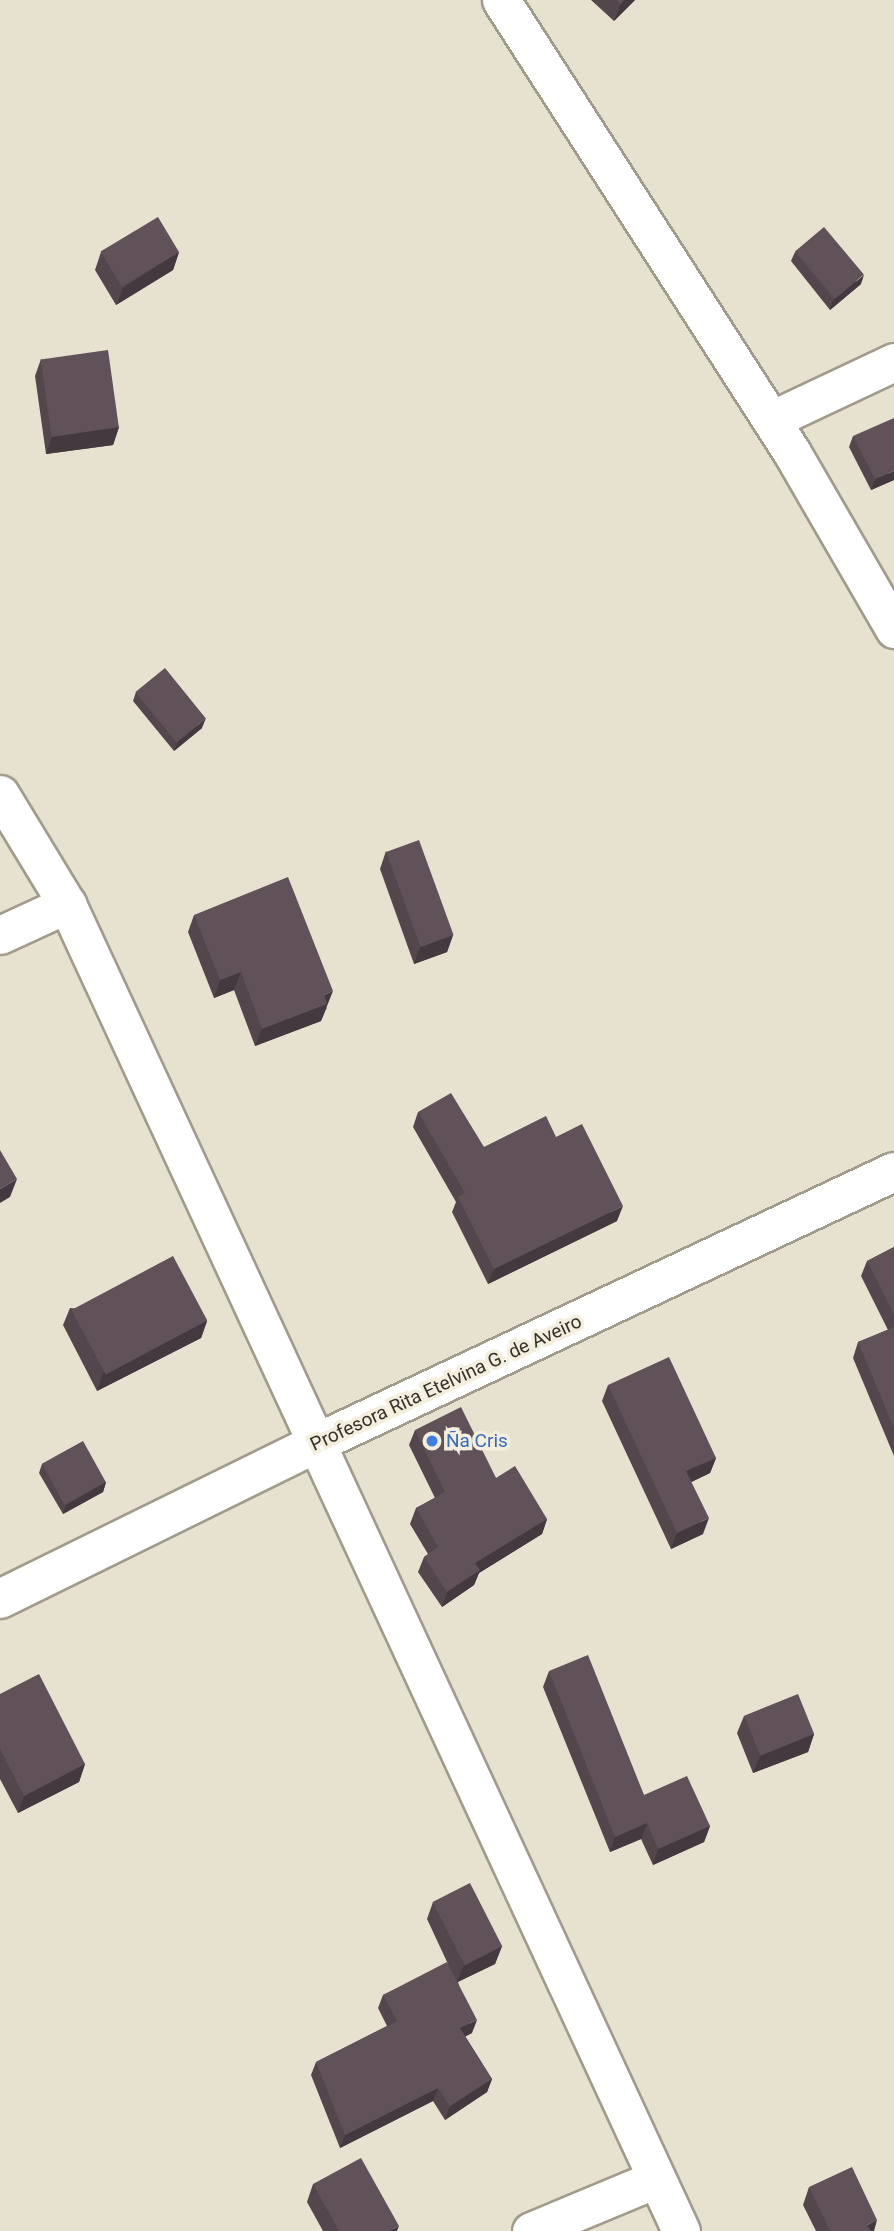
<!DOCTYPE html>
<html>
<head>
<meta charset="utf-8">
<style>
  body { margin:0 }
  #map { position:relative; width:894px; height:2231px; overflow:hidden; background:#e7e1d0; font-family:Roboto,sans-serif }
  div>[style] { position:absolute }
  .roads { filter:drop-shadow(2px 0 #a19b8b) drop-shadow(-2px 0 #a19b8b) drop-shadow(0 2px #a19b8b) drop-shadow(0 -2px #a19b8b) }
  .street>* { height:37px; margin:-18.5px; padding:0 18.5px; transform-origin:18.5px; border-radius:18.5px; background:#fff }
  .secondary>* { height:38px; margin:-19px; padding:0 19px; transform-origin:19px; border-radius:19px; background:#fff }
  .wall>* { inset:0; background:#53464c }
  .shaded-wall>* { inset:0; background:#44393e }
  .building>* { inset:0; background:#615158; transform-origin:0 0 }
  .dots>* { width:19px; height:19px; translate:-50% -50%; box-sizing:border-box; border:4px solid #f4eedd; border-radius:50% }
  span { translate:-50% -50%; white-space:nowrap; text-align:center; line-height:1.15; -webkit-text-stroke:7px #f4eedd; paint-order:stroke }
  .street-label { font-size:19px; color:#34312b }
  .shop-label { font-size:19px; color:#366cbe }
  .left { translate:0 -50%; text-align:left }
</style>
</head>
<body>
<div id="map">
  <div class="roads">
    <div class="street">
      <div style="left:501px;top:0;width:536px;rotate:57.26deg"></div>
      <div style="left:791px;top:451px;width:206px;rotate:59.9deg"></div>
      <div style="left:771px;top:420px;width:136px;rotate:-25.2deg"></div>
      <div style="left:0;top:794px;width:129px;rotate:58.7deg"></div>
      <div style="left:67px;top:904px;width:1462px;rotate:65.17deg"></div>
      <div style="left:0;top:935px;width:74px;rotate:-24.8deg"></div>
      <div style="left:531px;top:2231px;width:135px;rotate:-22.6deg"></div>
    </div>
    <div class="secondary">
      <div style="left:0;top:1599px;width:356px;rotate:-26.2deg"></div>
      <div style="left:319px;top:1442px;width:635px;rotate:-25.15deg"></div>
    </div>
  </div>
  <div class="wall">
    <div style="clip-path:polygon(591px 0,635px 0,614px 21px)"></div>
    <div style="clip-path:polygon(101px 252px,179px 252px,173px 270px,116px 305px,95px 270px)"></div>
    <div style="clip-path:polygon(795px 252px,861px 284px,830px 310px,791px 261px)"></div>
    <div style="clip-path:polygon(41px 359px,119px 427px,113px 445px,46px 454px,35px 376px)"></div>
    <div style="clip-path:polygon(853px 436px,894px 480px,871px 490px,849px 447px)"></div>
    <div style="clip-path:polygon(136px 692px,202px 728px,174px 751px,133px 701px)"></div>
    <div style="clip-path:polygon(386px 851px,453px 935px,447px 952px,414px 964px,380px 869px)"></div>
    <div style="clip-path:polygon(194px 915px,327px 1008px,326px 1009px,321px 1021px,255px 1046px,234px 990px,214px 998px,188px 932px)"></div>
    <div style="clip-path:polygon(418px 1112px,484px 1147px,556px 1137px,617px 1221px,488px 1284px,452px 1212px,456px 1202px,413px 1127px)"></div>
    <div style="clip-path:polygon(894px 1247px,894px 1456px,853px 1358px,858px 1342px,888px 1330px,861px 1276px,867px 1261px)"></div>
    <div style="clip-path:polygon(70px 1308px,207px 1321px,201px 1338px,97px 1391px,63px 1325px)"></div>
    <div style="clip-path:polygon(608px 1385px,716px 1458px,710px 1473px,691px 1482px,703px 1534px,671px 1549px,602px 1401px)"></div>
    <div style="clip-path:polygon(415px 1430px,496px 1478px,547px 1519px,542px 1534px,479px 1573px,474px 1585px,442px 1607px,418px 1572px,424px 1557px,428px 1554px,410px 1524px,416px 1508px,435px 1498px,409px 1445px)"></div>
    <div style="clip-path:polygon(42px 1464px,106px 1482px,103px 1492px,63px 1514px,39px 1473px)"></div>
    <div style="clip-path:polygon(549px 1671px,644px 1795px,710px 1826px,704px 1842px,653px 1865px,641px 1839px,610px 1852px,543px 1687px)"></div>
    <div style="clip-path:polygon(0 1694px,85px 1764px,79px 1782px,18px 1813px,0 1779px)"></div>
    <div style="clip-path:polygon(744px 1716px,814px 1734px,808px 1752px,753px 1773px,737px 1733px)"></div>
    <div style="clip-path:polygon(433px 1902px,502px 1946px,495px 1964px,458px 1982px,472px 2033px,465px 2036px,492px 2079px,487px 2092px,445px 2120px,433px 2101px,340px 2148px,311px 2075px,316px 2062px,387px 2026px,378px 2008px,383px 1995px,448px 1964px,427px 1919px)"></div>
    <div style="clip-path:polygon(313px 2184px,397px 2231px,323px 2231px,307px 2202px)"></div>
    <div style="clip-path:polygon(809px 2187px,874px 2231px,816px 2231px,803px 2205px)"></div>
  </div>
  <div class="shaded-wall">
    <div style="clip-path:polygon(624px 0,635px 0,614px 21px,621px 4px)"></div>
    <div style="clip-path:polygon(179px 252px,173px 270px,116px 305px,123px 288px)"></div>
    <div style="clip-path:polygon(864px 275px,861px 284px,830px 310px,833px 300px)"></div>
    <div style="clip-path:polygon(119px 427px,113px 445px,46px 454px,52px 437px)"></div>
    <div style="clip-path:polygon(894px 471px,894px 480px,871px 490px,875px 479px)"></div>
    <div style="clip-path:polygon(206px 718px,202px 728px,174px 751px,178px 742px)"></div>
    <div style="clip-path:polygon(453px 935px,447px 952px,414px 964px,420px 947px)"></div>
    <div style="clip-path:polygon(241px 972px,234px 990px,214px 998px,220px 980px)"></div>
    <div style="clip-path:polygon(333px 991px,321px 1021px,255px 1046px,262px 1029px,324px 995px)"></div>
    <div style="clip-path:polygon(17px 1179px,10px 1197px,0 1203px,0 1189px)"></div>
    <div style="clip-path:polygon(623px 1206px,617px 1221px,488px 1284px,494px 1269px)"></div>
    <div style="clip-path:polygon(207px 1321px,201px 1338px,97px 1391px,103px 1373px)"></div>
    <div style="clip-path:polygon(716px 1458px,710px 1473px,681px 1487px,686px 1471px)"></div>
    <div style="clip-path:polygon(106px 1482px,103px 1492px,63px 1514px,66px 1505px)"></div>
    <div style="clip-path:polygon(709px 1518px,703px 1534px,671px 1549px,677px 1533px)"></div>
    <div style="clip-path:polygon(547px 1519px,542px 1534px,479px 1573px,474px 1585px,442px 1607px,447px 1592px,475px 1563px)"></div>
    <div style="clip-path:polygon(814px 1734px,808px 1752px,753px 1773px,760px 1756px)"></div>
    <div style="clip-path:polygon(85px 1764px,79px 1782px,18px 1813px,24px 1796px)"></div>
    <div style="clip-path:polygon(647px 1823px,641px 1839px,610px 1852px,615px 1837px)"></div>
    <div style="clip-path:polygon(710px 1826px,704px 1842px,653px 1865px,658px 1849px)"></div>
    <div style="clip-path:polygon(502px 1946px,495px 1964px,457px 1982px,464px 1965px)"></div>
    <div style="clip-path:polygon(477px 2020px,472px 2033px,455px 2042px,460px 2028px)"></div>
    <div style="clip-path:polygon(492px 2079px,487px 2092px,445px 2120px,450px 2106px)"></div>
    <div style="clip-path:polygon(438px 2088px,433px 2101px,340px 2148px,345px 2135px)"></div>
    <div style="clip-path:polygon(877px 2220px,874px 2231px,865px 2231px,867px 2225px)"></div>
    <div style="clip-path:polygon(399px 2226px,397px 2231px,389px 2231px)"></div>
  </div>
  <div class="building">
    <div style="clip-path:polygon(616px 0,624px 0,621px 4px)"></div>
    <div style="left:158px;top:217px;width:41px;height:67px;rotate:59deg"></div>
    <div style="left:824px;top:227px;width:62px;height:38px;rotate:50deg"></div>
    <div style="left:108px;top:350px;width:78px;height:68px;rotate:82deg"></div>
    <div style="clip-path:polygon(894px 418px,894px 471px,875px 479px,853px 436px)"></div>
    <div style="left:165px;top:668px;width:65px;height:38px;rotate:51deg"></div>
    <div style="left:419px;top:840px;width:101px;height:35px;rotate:70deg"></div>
    <div style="clip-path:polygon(288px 877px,333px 991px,324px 995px,327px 1004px,262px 1029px,241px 972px,220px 980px,194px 915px)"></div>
    <div style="clip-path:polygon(451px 1093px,484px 1147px,546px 1116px,556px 1137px,582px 1124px,623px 1206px,494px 1269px,458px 1197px,465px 1193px,418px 1112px)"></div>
    <div style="clip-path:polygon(0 1150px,17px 1179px,0 1189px)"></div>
    <div style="clip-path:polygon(894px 1247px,894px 1314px,867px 1261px)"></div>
    <div style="left:173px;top:1256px;width:73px;height:115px;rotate:62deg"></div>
    <div style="clip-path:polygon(894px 1327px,894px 1428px,858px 1342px)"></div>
    <div style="clip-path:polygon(669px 1357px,716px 1458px,686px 1471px,709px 1518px,677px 1533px,608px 1385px)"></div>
    <div style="clip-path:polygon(461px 1407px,496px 1478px,515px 1466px,547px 1519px,475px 1563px,480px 1570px,447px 1592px,424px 1557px,438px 1547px,416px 1508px,445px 1492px,415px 1430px)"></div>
    <div style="left:83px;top:1441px;width:47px;height:47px;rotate:61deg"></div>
    <div style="clip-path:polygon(588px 1655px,644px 1795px,687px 1776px,710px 1826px,658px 1849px,647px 1823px,615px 1837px,549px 1671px)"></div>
    <div style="clip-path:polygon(39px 1674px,85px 1764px,24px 1796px,0 1749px,0 1694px)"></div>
    <div style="left:798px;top:1694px;width:43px;height:58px;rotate:68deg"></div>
    <div style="left:470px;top:1883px;width:71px;height:42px;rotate:63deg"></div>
    <div style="clip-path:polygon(447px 1962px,477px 2020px,460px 2028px,492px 2079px,450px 2106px,438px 2088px,345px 2135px,316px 2062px,397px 2021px,383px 1995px)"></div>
    <div style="clip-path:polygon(361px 2158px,399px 2226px,389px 2231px,339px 2231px,313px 2184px)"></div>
    <div style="clip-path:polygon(852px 2167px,877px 2220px,867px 2225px,871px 2231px,830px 2231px,809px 2187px)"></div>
  </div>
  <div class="dots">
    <div style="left:432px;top:1441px;background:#3f7fe0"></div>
  </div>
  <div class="street-label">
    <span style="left:446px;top:1383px;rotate:-25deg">Profesora Rita Etelvina G. de Aveiro</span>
  </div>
  <div class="shop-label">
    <span class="left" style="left:446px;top:1441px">Ña Cris</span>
  </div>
</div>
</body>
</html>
